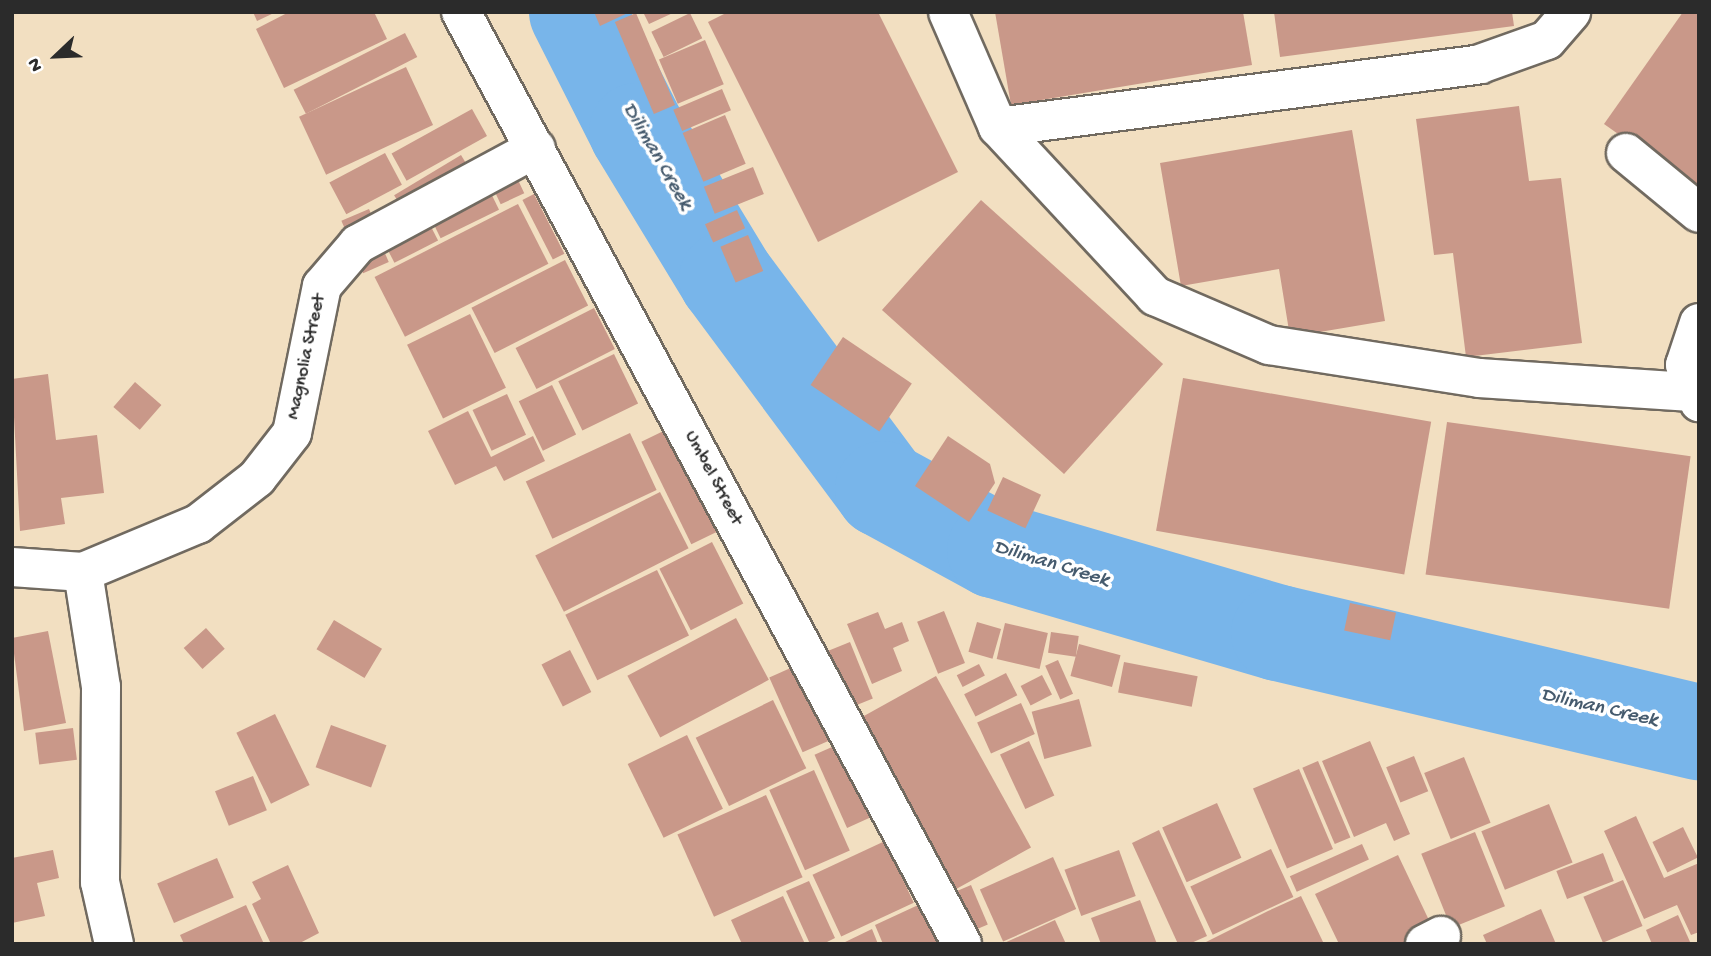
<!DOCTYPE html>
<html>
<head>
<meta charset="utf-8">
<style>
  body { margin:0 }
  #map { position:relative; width:1711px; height:956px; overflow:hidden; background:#f2dfc1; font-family:"Gochi Hand",sans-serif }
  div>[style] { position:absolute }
  .river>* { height:96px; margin:-48px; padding:0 48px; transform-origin:48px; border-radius:48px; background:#78b5ea }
  .building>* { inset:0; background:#c99889; transform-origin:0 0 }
  .roads { filter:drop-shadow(2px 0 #716a60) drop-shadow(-2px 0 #716a60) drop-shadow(0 2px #716a60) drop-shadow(0 -2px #716a60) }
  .minor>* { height:38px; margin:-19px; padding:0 19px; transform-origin:19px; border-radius:19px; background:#fff }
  span { translate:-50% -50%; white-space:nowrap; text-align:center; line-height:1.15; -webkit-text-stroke:7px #fff; paint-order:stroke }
  .street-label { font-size:19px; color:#2b2b2b }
  .water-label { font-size:21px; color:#465b6e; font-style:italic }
  .frame { position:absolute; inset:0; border:14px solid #2b2b2b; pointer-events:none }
  .north { position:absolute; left:21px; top:21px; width:70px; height:70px; -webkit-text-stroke:5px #fff; paint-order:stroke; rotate:247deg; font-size:19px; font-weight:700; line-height:28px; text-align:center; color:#2b2b2b }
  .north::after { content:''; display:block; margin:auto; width:24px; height:32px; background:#2b2b2b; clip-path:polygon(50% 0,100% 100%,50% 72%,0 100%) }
</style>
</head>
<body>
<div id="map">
  <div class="river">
    <div style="left:577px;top:12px;width:133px;rotate:63.2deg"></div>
    <div style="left:637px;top:131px;width:173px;rotate:58.7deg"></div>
    <div style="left:727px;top:279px;width:262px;rotate:53.4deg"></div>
    <div style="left:883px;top:489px;width:128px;rotate:28.6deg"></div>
    <div style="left:995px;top:550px;width:296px;rotate:16.3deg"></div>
    <div style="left:1279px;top:633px;width:432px;rotate:13.3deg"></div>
  </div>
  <div class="building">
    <div style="clip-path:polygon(253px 12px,276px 12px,257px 21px)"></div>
    <div style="clip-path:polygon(289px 12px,374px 12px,387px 39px,284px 88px,256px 29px)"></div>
    <div style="clip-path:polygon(594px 12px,630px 12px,600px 26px)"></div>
    <div style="clip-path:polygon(643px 12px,675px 12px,649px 24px)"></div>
    <div style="clip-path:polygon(728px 12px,878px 12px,958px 172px,818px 242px,708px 22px)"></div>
    <div style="clip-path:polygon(995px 12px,1243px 12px,1252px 65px,1011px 105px)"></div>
    <div style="clip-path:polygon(1274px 12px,1512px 12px,1514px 26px,1280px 57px)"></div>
    <div style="clip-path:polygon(1683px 12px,1699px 12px,1699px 191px,1604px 124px)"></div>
    <div style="left:636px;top:13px;width:100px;height:23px;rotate:67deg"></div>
    <div style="left:690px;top:13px;width:28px;height:43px;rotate:64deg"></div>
    <div style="left:405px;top:33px;width:27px;height:125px;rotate:63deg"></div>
    <div style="left:705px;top:40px;width:48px;height:50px;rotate:67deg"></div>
    <div style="left:406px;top:67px;width:64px;height:118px;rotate:65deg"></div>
    <div style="left:722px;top:89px;width:23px;height:53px;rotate:67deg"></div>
    <div style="clip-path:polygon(1519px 106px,1529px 181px,1561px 178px,1582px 343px,1466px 357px,1453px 253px,1434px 255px,1416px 119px)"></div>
    <div style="left:472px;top:109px;width:31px;height:92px;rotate:61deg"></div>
    <div style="left:725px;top:115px;width:53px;height:46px;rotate:67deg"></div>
    <div style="clip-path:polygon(1352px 130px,1385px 321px,1290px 337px,1279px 269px,1181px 286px,1160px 163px)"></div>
    <div style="left:385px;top:153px;width:36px;height:63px;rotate:62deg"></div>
    <div style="left:461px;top:155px;width:26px;height:78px;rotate:59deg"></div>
    <div style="left:512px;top:167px;width:29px;height:26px;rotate:65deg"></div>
    <div style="left:753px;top:167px;width:29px;height:53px;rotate:68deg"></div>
    <div style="left:485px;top:181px;width:32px;height:65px;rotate:64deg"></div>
    <div style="left:534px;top:194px;width:67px;height:13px;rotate:63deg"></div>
    <div style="left:981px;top:200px;width:245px;height:148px;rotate:42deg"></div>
    <div style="left:518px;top:204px;width:67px;height:161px;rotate:63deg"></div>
    <div style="left:369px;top:209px;width:25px;height:30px;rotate:67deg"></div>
    <div style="left:737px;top:210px;width:20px;height:35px;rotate:66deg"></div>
    <div style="left:424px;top:213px;width:31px;height:49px;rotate:63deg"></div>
    <div style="left:748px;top:235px;width:39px;height:30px;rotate:67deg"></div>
    <div style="left:379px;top:240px;width:24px;height:28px;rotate:66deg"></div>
    <div style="left:565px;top:260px;width:51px;height:105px;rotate:63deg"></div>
    <div style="left:594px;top:308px;width:46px;height:88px;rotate:63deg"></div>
    <div style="left:470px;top:314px;width:82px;height:70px;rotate:64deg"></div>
    <div style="left:843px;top:337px;width:83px;height:58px;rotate:34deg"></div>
    <div style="left:614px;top:354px;width:55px;height:62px;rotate:64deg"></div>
    <div style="clip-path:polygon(48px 374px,56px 440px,97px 435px,104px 493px,61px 498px,65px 524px,20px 531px,12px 379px)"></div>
    <div style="left:1183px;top:378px;width:252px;height:155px;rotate:10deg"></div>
    <div style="left:135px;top:382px;width:35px;height:33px;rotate:41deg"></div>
    <div style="left:552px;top:385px;width:55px;height:37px;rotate:64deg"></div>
    <div style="left:507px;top:394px;width:45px;height:38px;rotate:65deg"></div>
    <div style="clip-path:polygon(468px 411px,491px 457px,533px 436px,545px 461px,504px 481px,496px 466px,455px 485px,428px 431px)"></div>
    <div style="left:1447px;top:422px;width:246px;height:154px;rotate:8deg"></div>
    <div style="left:680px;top:423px;width:114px;height:43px;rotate:64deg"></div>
    <div style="left:630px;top:433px;width:63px;height:115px;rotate:65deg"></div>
    <div style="clip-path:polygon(948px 436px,990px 464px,995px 483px,969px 522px,915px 486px)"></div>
    <div style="left:1003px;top:477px;width:42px;height:37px;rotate:25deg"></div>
    <div style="left:660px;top:492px;width:63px;height:140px;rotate:63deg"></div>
    <div style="left:712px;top:542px;width:69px;height:59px;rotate:63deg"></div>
    <div style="left:657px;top:570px;width:73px;height:102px;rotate:64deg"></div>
    <div style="left:1350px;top:603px;width:47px;height:28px;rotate:12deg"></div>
    <div style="left:944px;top:611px;width:56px;height:29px;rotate:68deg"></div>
    <div style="clip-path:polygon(878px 612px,885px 629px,902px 622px,909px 641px,893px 648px,902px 671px,872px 684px,847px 624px)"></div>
    <div style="left:736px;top:618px;width:70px;height:123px;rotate:62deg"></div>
    <div style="left:334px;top:620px;width:56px;height:34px;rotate:31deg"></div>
    <div style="left:977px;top:622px;width:25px;height:31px;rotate:16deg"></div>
    <div style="left:1005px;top:623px;width:44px;height:37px;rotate:13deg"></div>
    <div style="left:206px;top:628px;width:28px;height:30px;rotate:48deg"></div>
    <div style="clip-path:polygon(48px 631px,66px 723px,24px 731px,12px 638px)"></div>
    <div style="left:1051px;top:632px;width:28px;height:21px;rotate:8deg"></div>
    <div style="left:850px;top:642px;width:61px;height:28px;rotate:68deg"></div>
    <div style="left:1079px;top:644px;width:43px;height:33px;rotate:15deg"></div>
    <div style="left:570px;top:650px;width:47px;height:32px;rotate:63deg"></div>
    <div style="left:1058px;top:660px;width:37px;height:14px;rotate:66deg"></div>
    <div style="left:804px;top:662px;width:82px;height:38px;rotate:66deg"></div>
    <div style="left:1124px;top:662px;width:75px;height:31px;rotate:11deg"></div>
    <div style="left:979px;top:664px;width:13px;height:25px;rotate:63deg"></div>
    <div style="left:1006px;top:673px;width:25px;height:47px;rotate:63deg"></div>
    <div style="left:1042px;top:675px;width:22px;height:24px;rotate:63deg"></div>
    <div style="left:936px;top:676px;width:196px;height:102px;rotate:61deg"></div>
    <div style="left:1079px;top:699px;width:49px;height:49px;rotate:75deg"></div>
    <div style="left:773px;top:700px;width:76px;height:86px;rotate:64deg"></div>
    <div style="left:1021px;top:703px;width:34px;height:48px;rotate:66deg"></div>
    <div style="left:275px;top:714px;width:79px;height:43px;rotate:64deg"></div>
    <div style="left:331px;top:725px;width:59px;height:45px;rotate:20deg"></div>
    <div style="left:73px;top:728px;width:32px;height:38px;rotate:83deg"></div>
    <div style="left:687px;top:735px;width:82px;height:66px;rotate:64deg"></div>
    <div style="left:1029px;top:741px;width:60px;height:32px;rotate:65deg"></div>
    <div style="clip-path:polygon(1370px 741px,1410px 834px,1394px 841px,1386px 823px,1354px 837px,1322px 761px)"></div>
    <div style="left:841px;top:743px;width:80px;height:29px;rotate:66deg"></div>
    <div style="left:1414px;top:756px;width:38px;height:30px;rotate:68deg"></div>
    <div style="left:1464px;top:757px;width:71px;height:43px;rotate:68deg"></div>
    <div style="left:1318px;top:761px;width:83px;height:17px;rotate:67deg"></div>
    <div style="left:1299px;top:769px;width:87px;height:50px;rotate:67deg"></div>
    <div style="left:814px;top:770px;width:88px;height:49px;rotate:66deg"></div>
    <div style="left:253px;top:776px;width:37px;height:41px;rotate:68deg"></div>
    <div style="left:766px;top:795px;width:90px;height:97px;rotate:66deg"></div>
    <div style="left:1217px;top:803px;width:60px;height:60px;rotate:66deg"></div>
    <div style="left:1549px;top:804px;width:63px;height:73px;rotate:68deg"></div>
    <div style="clip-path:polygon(1636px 816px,1664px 878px,1699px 863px,1699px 932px,1691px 935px,1677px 905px,1644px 919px,1604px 831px)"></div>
    <div style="left:1683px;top:827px;width:34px;height:34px;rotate:64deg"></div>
    <div style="clip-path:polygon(1159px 830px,1207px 936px,1189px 944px,1178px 944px,1132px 843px)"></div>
    <div style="left:1475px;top:832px;width:80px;height:58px;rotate:68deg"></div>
    <div style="left:885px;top:841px;width:68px;height:80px;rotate:65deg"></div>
    <div style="left:1362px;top:844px;width:17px;height:79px;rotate:66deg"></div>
    <div style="left:1271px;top:849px;width:53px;height:89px;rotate:65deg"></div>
    <div style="clip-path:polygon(53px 850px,59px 878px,37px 883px,45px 916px,12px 923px,12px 858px)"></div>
    <div style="left:1119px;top:850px;width:49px;height:58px;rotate:70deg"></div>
    <div style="left:1603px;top:853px;width:30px;height:50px;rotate:69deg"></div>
    <div style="clip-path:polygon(1398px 855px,1436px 935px,1418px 944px,1339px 944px,1315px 894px)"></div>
    <div style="left:1053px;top:857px;width:57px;height:80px;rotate:66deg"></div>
    <div style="left:217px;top:858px;width:43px;height:65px;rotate:67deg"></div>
    <div style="clip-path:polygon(288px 865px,319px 933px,298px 944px,271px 944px,252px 904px,261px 899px,252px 882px)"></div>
    <div style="left:1623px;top:880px;width:50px;height:43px;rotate:67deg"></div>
    <div style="clip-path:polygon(809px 881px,835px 938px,823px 944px,810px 944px,786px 891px)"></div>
    <div style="left:971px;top:885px;width:43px;height:28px;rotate:67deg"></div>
    <div style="clip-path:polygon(783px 896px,805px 944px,742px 944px,731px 920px)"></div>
    <div style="clip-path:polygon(1301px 896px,1324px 944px,1202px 944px,1268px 911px)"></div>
    <div style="clip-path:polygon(929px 900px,949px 944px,883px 944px,875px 925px)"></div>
    <div style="clip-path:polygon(1140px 900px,1157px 944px,1101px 944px,1091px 918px)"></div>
    <div style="clip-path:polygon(246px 905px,264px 944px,184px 944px,180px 935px)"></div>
    <div style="clip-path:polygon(1541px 909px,1556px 944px,1487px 944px,1483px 935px)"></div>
    <div style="clip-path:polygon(1678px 915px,1691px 944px,1652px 944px,1646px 930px)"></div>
    <div style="clip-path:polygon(1055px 920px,1066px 944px,1002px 944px)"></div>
    <div style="clip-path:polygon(872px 929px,878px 944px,841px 944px)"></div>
  </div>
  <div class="roads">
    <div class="minor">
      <div style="left:461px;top:12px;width:1058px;rotate:61.74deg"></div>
      <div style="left:948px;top:12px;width:125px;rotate:66.5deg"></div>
      <div style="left:998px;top:127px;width:231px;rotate:47.1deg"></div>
      <div style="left:1155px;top:296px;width:124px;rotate:23.3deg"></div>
      <div style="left:1269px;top:345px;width:213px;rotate:8.9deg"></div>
      <div style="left:1479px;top:378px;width:213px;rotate:3.8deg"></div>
      <div style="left:998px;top:127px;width:486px;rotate:-7.4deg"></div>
      <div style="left:1480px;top:64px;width:71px;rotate:-19.7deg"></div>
      <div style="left:1547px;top:40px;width:37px;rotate:-49deg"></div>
      <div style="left:1626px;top:153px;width:94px;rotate:39.4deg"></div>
      <div style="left:1699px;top:323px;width:44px;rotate:108.4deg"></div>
      <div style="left:1685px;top:365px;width:40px;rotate:69deg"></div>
      <div style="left:12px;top:567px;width:71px;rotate:4deg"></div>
      <div style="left:83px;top:572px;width:125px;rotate:-22.7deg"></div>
      <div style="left:198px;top:524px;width:75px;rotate:-37.9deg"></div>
      <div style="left:257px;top:478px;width:57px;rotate:-52.1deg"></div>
      <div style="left:292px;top:433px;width:150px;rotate:-78.5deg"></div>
      <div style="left:322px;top:286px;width:55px;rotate:-49.4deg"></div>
      <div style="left:358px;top:244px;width:202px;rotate:-28.3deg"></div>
      <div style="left:83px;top:572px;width:116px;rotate:81.1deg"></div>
      <div style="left:101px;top:687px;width:195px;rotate:90.3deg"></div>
      <div style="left:100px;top:882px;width:64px;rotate:77.3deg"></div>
      <div style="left:1425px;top:944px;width:18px;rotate:-27deg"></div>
    </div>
  </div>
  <div class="street-label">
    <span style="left:307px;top:357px;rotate:-78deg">Magnolia Street</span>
    <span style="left:713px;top:478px;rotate:62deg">Umbel Street</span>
  </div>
  <div class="water-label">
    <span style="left:656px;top:157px;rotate:60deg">Diliman Creek</span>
    <span style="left:1051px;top:565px;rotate:17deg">Diliman Creek</span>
    <span style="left:1599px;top:709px;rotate:13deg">Diliman Creek</span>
  </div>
  <div class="frame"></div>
  <div class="north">N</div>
</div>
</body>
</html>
